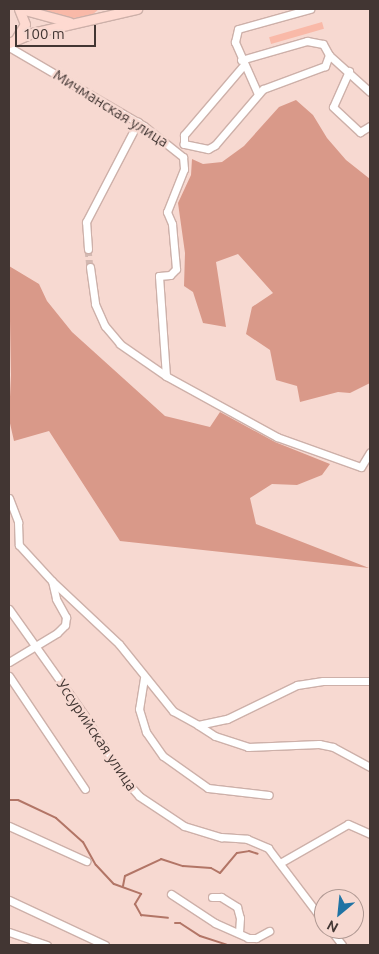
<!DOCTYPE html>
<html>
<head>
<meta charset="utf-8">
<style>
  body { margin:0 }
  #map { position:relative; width:379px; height:954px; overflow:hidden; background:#f7d9d1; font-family:Ubuntu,sans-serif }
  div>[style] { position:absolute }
  .green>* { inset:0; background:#f9b9a8; transform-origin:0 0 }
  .forest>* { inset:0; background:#d99989 }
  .stream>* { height:2px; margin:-1px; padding:0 1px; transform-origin:1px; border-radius:1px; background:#b27566 }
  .minor-tunnel>* { height:7px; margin-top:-3.5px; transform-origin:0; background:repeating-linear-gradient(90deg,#d3b8b1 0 7px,transparent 0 10.5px) }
  .roads { filter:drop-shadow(1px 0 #cdb0a9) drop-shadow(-1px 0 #cdb0a9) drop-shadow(0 1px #cdb0a9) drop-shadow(0 -1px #cdb0a9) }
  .minor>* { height:7px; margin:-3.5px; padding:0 3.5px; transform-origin:3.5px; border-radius:3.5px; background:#fff }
  .major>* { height:9px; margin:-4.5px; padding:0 4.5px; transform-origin:4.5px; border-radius:4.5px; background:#fedad1 }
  span { translate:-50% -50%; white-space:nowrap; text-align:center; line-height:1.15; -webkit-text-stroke:5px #f7d9d1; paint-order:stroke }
  .street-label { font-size:15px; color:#423633 }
  .frame { position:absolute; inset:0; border:10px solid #423633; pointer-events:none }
  .north { position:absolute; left:314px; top:889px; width:50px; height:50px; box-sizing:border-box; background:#f7d9d1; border:1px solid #af9892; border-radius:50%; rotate:208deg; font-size:14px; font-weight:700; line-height:20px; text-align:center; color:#423633 }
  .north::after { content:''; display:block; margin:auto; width:18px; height:22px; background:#2073a4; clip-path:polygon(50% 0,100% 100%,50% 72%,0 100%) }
  .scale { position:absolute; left:15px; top:25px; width:81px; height:22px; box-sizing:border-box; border:2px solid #423633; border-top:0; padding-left:6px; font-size:15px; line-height:18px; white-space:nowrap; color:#423633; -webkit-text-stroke:4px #f7d9d1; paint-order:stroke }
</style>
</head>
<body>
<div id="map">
  <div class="green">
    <div style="clip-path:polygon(31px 9px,99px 9px,92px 15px,68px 19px)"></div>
    <div style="left:322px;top:22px;width:7px;height:55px;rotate:74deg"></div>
  </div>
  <div class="forest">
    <div style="clip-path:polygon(296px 100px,313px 115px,327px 138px,346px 160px,370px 179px,370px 383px,350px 393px,338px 392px,300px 402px,297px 386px,276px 380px,270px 350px,246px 334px,252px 307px,273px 293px,238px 254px,216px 262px,226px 327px,203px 323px,193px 292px,184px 286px,185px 253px,178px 203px,191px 175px,192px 159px,203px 164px,222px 162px,244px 146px,279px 107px)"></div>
    <div style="clip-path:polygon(9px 266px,39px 284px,47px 301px,72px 332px,165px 416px,210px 427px,220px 412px,275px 442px,330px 464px,322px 475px,297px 485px,272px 484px,250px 498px,256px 524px,369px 568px,120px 541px,49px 431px,14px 441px,9px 419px,11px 375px)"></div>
  </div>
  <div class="stream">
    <div style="left:9px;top:800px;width:9px"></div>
    <div style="left:18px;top:800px;width:42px;rotate:25.3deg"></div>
    <div style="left:56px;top:818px;width:36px;rotate:42deg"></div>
    <div style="left:83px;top:842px;width:26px;rotate:61deg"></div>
    <div style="left:96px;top:865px;width:26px;rotate:47deg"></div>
    <div style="left:114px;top:884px;width:29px;rotate:20deg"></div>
    <div style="left:141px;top:894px;width:12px;rotate:121deg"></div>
    <div style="left:135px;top:904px;width:13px;rotate:61deg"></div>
    <div style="left:141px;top:915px;width:27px;rotate:6deg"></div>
    <div style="left:123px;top:886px;width:10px;rotate:-79deg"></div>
    <div style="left:125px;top:876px;width:40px;rotate:-25deg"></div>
    <div style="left:161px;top:859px;width:23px;rotate:18deg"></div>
    <div style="left:183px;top:866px;width:28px;rotate:4deg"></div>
    <div style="left:211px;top:868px;width:10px;rotate:29deg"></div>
    <div style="left:220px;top:873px;width:26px;rotate:-50deg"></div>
    <div style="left:237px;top:853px;width:12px;rotate:-9deg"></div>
    <div style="left:249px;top:851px;width:9px;rotate:18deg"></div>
    <div style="left:175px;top:923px;width:5px"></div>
    <div style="left:180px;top:923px;width:24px;rotate:33deg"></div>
    <div style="left:200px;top:936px;width:28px;rotate:18deg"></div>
  </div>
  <div class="minor-tunnel">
    <div style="left:88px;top:249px;width:18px;rotate:84deg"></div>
  </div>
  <div class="roads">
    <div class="minor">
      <div style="left:9px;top:47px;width:156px;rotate:30.3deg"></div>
      <div style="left:144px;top:126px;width:50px;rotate:38.5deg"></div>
      <div style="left:183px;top:157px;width:12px;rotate:85deg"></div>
      <div style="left:184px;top:169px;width:46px;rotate:111.6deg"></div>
      <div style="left:167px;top:212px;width:13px;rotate:67deg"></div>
      <div style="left:172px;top:224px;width:45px;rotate:84.9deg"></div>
      <div style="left:176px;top:269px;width:8px;rotate:135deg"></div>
      <div style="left:170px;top:275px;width:11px;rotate:175deg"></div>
      <div style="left:159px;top:276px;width:100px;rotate:86deg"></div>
      <div style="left:166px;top:376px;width:127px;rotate:28.8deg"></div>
      <div style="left:277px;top:437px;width:89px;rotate:19.7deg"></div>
      <div style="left:361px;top:467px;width:17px;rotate:-59deg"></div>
      <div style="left:329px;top:55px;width:55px;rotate:42.1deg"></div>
      <div style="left:241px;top:60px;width:69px;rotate:-16.1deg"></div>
      <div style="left:307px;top:41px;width:16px;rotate:11deg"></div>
      <div style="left:323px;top:44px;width:13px;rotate:61deg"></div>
      <div style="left:329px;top:55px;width:12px;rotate:110deg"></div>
      <div style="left:325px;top:66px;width:66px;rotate:159.6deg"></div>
      <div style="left:263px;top:89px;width:74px;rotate:130.6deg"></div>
      <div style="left:215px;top:145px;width:8px;rotate:150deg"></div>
      <div style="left:208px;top:149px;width:25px;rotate:-168deg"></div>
      <div style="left:184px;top:144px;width:9px;rotate:-90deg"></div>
      <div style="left:184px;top:135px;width:91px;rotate:-49.5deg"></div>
      <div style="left:349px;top:71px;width:39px;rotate:114deg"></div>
      <div style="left:333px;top:107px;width:37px;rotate:43deg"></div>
      <div style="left:360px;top:132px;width:12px;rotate:-31deg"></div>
      <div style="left:258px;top:94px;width:57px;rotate:-113.9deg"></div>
      <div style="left:235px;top:42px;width:13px;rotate:-77deg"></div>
      <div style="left:238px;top:29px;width:75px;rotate:-15.5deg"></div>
      <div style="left:88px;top:249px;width:27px;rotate:-94deg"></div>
      <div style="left:86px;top:222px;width:113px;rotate:-62.5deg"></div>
      <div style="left:90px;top:267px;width:37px;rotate:82deg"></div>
      <div style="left:95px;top:304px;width:24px;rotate:66deg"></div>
      <div style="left:105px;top:326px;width:23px;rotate:50deg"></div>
      <div style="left:120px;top:344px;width:56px;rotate:34.8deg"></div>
      <div style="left:9px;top:498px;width:26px;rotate:69deg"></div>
      <div style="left:18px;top:522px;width:23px;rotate:88deg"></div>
      <div style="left:19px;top:545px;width:49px;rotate:47.5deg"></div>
      <div style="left:52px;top:581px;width:18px;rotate:77deg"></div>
      <div style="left:56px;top:599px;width:21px;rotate:61deg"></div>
      <div style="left:66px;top:617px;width:8px;rotate:97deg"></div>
      <div style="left:65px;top:625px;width:11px;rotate:135deg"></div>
      <div style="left:57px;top:633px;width:56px;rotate:148.9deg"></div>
      <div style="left:52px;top:581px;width:92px;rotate:43.2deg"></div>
      <div style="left:119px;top:644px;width:86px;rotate:51.1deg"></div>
      <div style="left:173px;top:711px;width:29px;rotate:29deg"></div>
      <div style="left:198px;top:725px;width:30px;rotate:-12deg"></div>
      <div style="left:227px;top:719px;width:78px;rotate:-25.9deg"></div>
      <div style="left:297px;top:685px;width:26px;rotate:-9deg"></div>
      <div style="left:323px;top:681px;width:47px"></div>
      <div style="left:9px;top:609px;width:131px;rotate:54.6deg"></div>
      <div style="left:85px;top:716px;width:73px;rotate:58.5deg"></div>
      <div style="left:123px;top:778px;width:24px;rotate:48deg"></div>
      <div style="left:139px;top:796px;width:54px;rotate:33.7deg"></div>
      <div style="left:184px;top:826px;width:39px;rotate:17deg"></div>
      <div style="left:221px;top:837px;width:26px;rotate:4deg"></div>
      <div style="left:247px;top:839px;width:23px;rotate:23deg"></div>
      <div style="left:268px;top:848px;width:93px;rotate:52.9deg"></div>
      <div style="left:9px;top:676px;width:136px;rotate:56.1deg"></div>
      <div style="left:144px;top:678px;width:31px;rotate:99deg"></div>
      <div style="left:139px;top:709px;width:24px;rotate:73deg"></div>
      <div style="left:146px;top:732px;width:29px;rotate:55deg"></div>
      <div style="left:163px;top:756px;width:55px;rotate:35.4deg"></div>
      <div style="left:208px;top:788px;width:61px;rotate:6.5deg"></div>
      <div style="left:198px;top:725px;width:20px;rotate:33deg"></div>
      <div style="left:215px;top:736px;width:35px;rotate:18deg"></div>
      <div style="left:248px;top:747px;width:71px;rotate:-2.4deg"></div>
      <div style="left:319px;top:744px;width:14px;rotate:12deg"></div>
      <div style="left:333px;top:747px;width:42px;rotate:28.4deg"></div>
      <div style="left:9px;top:826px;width:85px;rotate:24.4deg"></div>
      <div style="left:280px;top:863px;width:78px;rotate:-29.8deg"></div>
      <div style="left:348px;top:824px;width:24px;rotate:24deg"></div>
      <div style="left:171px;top:894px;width:53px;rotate:33.4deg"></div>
      <div style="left:215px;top:923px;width:36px;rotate:24deg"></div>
      <div style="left:248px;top:938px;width:8px"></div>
      <div style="left:256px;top:938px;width:15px;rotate:-28deg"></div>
      <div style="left:212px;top:897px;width:9px"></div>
      <div style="left:221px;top:897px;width:19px;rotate:32deg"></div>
      <div style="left:237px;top:907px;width:11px;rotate:75deg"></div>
      <div style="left:240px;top:918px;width:15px;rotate:94deg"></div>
      <div style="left:9px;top:900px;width:106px;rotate:25.1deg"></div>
      <div style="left:317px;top:913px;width:8px;rotate:-30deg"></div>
      <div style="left:330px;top:929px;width:20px;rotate:53deg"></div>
      <div style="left:9px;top:932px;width:40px;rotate:18.9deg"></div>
    </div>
    <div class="major">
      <div style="left:21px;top:9px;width:50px;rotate:15.2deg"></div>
      <div style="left:16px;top:39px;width:17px;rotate:-59deg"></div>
      <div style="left:25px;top:24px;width:16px;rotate:-112deg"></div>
      <div style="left:9px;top:43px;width:25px;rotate:-23deg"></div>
      <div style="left:32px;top:33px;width:108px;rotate:-12.9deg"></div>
    </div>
  </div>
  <div class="street-label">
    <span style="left:111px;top:108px;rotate:32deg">Мичманская улица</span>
    <span style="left:97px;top:735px;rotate:56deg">Уссурийская улица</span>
  </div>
  <div class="frame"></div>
  <div class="north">N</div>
  <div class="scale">100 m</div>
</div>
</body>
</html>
